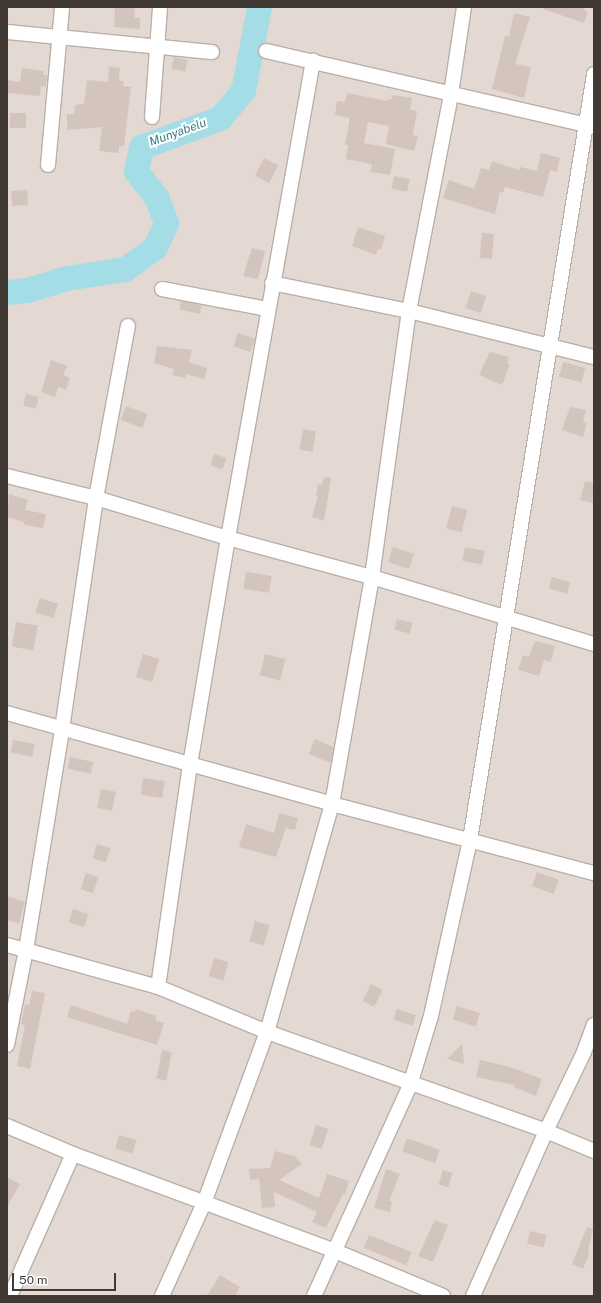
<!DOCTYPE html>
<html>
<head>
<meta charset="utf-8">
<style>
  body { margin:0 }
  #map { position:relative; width:601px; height:1303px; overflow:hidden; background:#efe9e4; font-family:"Public Sans",sans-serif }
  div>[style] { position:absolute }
  .residential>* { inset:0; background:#e3d9d2; transform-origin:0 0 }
  .river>* { height:25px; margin:-12.5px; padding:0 12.5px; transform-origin:12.5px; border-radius:12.5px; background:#a5dde7 }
  .building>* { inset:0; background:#d3c5bd; transform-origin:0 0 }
  .roads { filter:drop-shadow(1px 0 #baafa7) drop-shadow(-1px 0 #baafa7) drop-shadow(0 1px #baafa7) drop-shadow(0 -1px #baafa7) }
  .street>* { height:14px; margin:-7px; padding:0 7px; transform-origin:7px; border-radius:7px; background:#fff }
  span { translate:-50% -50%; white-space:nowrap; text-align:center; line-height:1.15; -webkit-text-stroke:4px #fff; paint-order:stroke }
  .water-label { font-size:12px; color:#357c8a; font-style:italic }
  .frame { position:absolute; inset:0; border:8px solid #413934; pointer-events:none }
  .scale { position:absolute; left:12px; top:1273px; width:104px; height:18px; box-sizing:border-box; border:2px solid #413934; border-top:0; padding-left:5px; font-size:12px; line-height:14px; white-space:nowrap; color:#413934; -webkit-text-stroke:3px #fff; paint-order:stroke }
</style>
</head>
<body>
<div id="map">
  <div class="residential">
    <div style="left:7px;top:7px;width:587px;height:1289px"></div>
  </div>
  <div class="river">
    <div style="left:7px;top:292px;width:20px;rotate:-6deg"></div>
    <div style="left:27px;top:290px;width:41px;rotate:-17.1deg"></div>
    <div style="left:66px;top:278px;width:60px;rotate:-8.7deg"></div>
    <div style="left:125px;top:269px;width:37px;rotate:-36deg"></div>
    <div style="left:155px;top:247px;width:26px;rotate:-65deg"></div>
    <div style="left:166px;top:223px;width:27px;rotate:-110deg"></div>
    <div style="left:157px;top:198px;width:34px;rotate:-128deg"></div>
    <div style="left:136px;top:171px;width:25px;rotate:-78deg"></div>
    <div style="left:141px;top:147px;width:84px;rotate:-20.2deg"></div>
    <div style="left:220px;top:118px;width:35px;rotate:-50deg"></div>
    <div style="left:243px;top:91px;width:86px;rotate:-79.2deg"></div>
  </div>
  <div class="building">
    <div style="clip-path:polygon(115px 7px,135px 7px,134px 17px,140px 18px,140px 29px,114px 27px)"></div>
    <div style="clip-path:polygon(543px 7px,585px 7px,584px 10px,588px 12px,584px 23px,543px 9px)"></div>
    <div style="clip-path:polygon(514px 13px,530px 17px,515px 64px,531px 67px,524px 98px,492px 89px,505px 36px,509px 37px)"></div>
    <div style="left:174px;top:57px;width:14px;height:12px;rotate:12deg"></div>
    <div style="clip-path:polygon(109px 67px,120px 68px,119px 81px,124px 81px,123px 86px,131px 87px,124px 146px,119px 146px,119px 153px,99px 151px,102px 127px,67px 130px,67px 114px,74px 114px,75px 105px,84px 104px,87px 80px,108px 82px)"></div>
    <div style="clip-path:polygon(22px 68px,44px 71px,43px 75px,47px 75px,46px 87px,41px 86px,40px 96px,7px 93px,7px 80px,20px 82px)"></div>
    <div style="clip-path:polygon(347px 93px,387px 101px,388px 99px,392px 99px,393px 95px,412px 98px,410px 110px,417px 111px,413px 135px,418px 136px,414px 151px,386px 144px,389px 126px,368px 122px,364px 143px,395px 149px,390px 175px,371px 172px,372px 164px,346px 159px,348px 145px,345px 145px,350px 118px,335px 115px,337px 101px,345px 102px)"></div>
    <div style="left:10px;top:113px;width:16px;height:15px"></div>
    <div style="clip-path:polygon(541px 153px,560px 158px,557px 172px,550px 170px,543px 197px,505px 187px,503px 193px,500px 192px,495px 214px,443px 198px,449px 180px,474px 189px,481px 168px,489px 170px,492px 161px,519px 170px,520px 167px,537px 171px)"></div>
    <div style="left:264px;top:158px;width:16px;height:20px;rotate:27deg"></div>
    <div style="left:394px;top:176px;width:16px;height:13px;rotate:11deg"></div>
    <div style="left:27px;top:190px;width:15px;height:16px;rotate:86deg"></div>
    <div style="clip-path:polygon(358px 227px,385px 236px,381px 250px,378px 249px,376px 255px,352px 246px)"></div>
    <div style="left:482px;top:233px;width:12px;height:25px;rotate:5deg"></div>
    <div style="clip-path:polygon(252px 248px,265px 251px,258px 279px,243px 276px)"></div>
    <div style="left:471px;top:291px;width:16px;height:18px;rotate:18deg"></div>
    <div style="left:181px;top:301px;width:21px;height:9px;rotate:11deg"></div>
    <div style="left:238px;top:333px;width:18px;height:14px;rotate:19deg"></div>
    <div style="clip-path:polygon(157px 346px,192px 350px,189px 362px,207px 368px,204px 379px,186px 374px,185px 378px,172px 375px,174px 369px,154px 363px)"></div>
    <div style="clip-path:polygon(490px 352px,509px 357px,507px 363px,510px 364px,502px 385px,479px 375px)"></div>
    <div style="clip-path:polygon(51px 360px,67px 366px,63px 375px,70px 378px,66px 390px,58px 387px,55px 397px,41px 392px)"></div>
    <div style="left:563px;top:362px;width:23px;height:15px;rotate:15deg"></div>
    <div style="left:26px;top:394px;width:13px;height:12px;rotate:13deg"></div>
    <div style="left:126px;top:406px;width:23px;height:15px;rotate:20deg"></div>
    <div style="clip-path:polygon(570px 407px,586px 410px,583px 422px,587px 423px,583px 437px,562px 430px)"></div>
    <div style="left:303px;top:429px;width:13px;height:21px;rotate:9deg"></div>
    <div style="left:214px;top:454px;width:13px;height:12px;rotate:18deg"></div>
    <div style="clip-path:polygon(324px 477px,331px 478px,324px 521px,312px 517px,318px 496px,316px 496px,318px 484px,322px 485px)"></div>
    <div style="clip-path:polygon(585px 481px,594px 483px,594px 503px,580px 500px)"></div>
    <div style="clip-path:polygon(9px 494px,28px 500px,25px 510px,46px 514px,43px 528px,24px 525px,24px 522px,7px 517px)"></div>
    <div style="left:452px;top:506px;width:16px;height:23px;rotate:15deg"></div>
    <div style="left:393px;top:547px;width:22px;height:16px;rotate:18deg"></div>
    <div style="left:465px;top:547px;width:20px;height:14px;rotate:11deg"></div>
    <div style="left:246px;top:572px;width:26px;height:17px;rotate:9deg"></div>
    <div style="left:552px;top:577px;width:19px;height:12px;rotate:16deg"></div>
    <div style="left:40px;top:598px;width:19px;height:15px;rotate:18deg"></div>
    <div style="left:397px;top:619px;width:16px;height:11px;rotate:14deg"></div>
    <div style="left:16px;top:622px;width:22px;height:25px;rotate:10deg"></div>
    <div style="clip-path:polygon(535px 641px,555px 646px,551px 662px,544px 660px,539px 676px,518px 670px,523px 655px,529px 657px)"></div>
    <div style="left:143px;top:654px;width:17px;height:24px;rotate:17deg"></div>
    <div style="left:265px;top:654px;width:21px;height:22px;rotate:14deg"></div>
    <div style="clip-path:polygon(315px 739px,333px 747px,331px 763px,309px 754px)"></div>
    <div style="left:13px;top:740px;width:22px;height:13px;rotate:10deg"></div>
    <div style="left:70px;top:757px;width:24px;height:12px;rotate:12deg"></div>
    <div style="left:143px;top:778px;width:22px;height:17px;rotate:8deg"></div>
    <div style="left:101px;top:789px;width:15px;height:19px;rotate:11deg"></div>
    <div style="clip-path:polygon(279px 813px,298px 818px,295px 830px,286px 828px,276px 857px,239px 847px,246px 824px,274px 833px)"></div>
    <div style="left:97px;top:844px;width:14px;height:15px;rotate:17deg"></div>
    <div style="left:537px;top:872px;width:23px;height:15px;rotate:20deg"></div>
    <div style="left:86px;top:873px;width:13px;height:17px;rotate:18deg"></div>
    <div style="clip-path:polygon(7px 896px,25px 902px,19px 924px,7px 920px)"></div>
    <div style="left:73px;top:909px;width:16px;height:14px;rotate:18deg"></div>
    <div style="left:255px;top:921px;width:15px;height:21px;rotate:16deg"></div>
    <div style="left:214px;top:958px;width:15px;height:19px;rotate:16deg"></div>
    <div style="left:371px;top:984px;width:13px;height:19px;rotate:27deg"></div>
    <div style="clip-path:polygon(32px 991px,45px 993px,30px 1069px,17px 1066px,25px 1025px,21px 1024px,25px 1004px,29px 1005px)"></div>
    <div style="clip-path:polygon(71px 1005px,127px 1024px,131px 1011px,135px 1012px,136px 1009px,156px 1016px,155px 1020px,164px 1023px,157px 1045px,67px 1017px)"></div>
    <div style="left:457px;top:1006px;width:24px;height:14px;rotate:17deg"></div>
    <div style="left:397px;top:1009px;width:20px;height:11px;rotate:18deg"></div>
    <div style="clip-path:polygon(462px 1044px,464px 1064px,447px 1059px)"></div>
    <div style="left:162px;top:1050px;width:10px;height:29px;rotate:11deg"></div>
    <div style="clip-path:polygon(480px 1060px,510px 1067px,542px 1079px,536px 1096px,514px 1087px,515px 1085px,476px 1077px)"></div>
    <div style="left:316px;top:1125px;width:13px;height:21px;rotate:18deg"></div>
    <div style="left:119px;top:1135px;width:18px;height:14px;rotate:16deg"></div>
    <div style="left:407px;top:1138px;width:35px;height:14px;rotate:20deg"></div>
    <div style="clip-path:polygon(275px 1151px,294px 1156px,302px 1164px,279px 1180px,319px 1198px,327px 1174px,349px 1181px,345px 1195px,343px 1194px,326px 1228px,312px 1222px,317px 1212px,274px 1192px,275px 1207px,262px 1208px,259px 1179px,250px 1180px,249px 1169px,270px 1168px)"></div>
    <div style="clip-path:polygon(386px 1169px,400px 1174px,389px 1201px,392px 1201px,390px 1212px,374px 1208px)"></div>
    <div style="left:443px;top:1170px;width:10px;height:15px;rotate:17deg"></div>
    <div style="clip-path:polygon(7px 1177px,20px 1184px,7px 1207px)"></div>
    <div style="clip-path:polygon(435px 1220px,448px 1225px,433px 1262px,418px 1256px)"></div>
    <div style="clip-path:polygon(587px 1227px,593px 1229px,588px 1251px,590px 1252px,583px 1269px,572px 1264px)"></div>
    <div style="left:530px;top:1231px;width:17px;height:13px;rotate:13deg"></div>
    <div style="left:369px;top:1235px;width:46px;height:14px;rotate:22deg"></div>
    <div style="clip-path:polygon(220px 1275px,240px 1287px,235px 1296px,207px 1296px)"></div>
  </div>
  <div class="roads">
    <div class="street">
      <div style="left:7px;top:32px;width:206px;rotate:5.6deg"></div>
      <div style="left:266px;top:51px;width:337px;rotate:13deg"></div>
      <div style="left:152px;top:117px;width:110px;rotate:-85.8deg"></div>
      <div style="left:48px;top:165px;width:159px;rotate:-84.9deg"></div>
      <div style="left:272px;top:283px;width:140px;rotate:11.6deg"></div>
      <div style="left:409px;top:311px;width:191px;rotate:14deg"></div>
      <div style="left:162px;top:289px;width:108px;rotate:10.7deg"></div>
      <div style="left:7px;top:476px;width:92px;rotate:13.9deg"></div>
      <div style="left:96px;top:498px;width:138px;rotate:16.9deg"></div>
      <div style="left:228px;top:538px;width:149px;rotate:15.2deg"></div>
      <div style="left:372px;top:577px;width:232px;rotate:16.8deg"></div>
      <div style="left:7px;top:713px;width:337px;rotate:15.6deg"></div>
      <div style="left:332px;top:804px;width:271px;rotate:14.8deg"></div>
      <div style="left:7px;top:945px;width:157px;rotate:15.5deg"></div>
      <div style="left:158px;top:987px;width:118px;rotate:22.4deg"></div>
      <div style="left:267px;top:1032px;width:296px;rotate:19.5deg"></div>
      <div style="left:546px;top:1131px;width:52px;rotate:22.6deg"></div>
      <div style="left:158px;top:987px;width:224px;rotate:-81.8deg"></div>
      <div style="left:190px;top:765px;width:230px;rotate:-80.5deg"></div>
      <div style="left:228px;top:538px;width:485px;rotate:-79.9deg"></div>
      <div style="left:7px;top:1045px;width:97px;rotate:-78.7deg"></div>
      <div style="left:26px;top:950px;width:224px;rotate:-80.7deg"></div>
      <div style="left:62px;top:729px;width:233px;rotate:-81.6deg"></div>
      <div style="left:96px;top:498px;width:175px;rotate:-79.5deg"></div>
      <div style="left:7px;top:1126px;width:72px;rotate:23deg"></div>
      <div style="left:73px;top:1154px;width:279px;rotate:20.3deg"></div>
      <div style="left:335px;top:1251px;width:117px;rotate:22.6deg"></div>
      <div style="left:10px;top:1296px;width:155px;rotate:-66.1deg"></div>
      <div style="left:162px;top:1296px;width:102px;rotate:-65.7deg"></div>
      <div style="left:204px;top:1203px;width:182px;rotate:-69.8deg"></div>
      <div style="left:267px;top:1032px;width:237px;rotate:-74.1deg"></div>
      <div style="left:332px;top:804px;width:230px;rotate:-80deg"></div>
      <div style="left:372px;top:577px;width:269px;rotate:-82.1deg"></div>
      <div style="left:409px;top:311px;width:221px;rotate:-79deg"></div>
      <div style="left:451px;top:94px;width:88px;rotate:-81.5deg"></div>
      <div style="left:314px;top:1296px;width:232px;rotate:-65.5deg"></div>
      <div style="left:410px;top:1085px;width:72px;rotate:-73.1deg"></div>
      <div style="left:431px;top:1016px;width:180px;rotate:-77.5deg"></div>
      <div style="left:470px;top:840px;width:776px;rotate:-80.8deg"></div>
      <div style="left:473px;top:1296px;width:180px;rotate:-66.1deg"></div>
      <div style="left:546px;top:1131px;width:88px;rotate:-64.3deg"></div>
      <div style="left:584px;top:1052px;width:29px;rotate:-70deg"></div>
    </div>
  </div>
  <div class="water-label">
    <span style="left:178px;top:133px;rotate:-20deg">Munyabelu</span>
  </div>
  <div class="frame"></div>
  <div class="scale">50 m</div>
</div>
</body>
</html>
